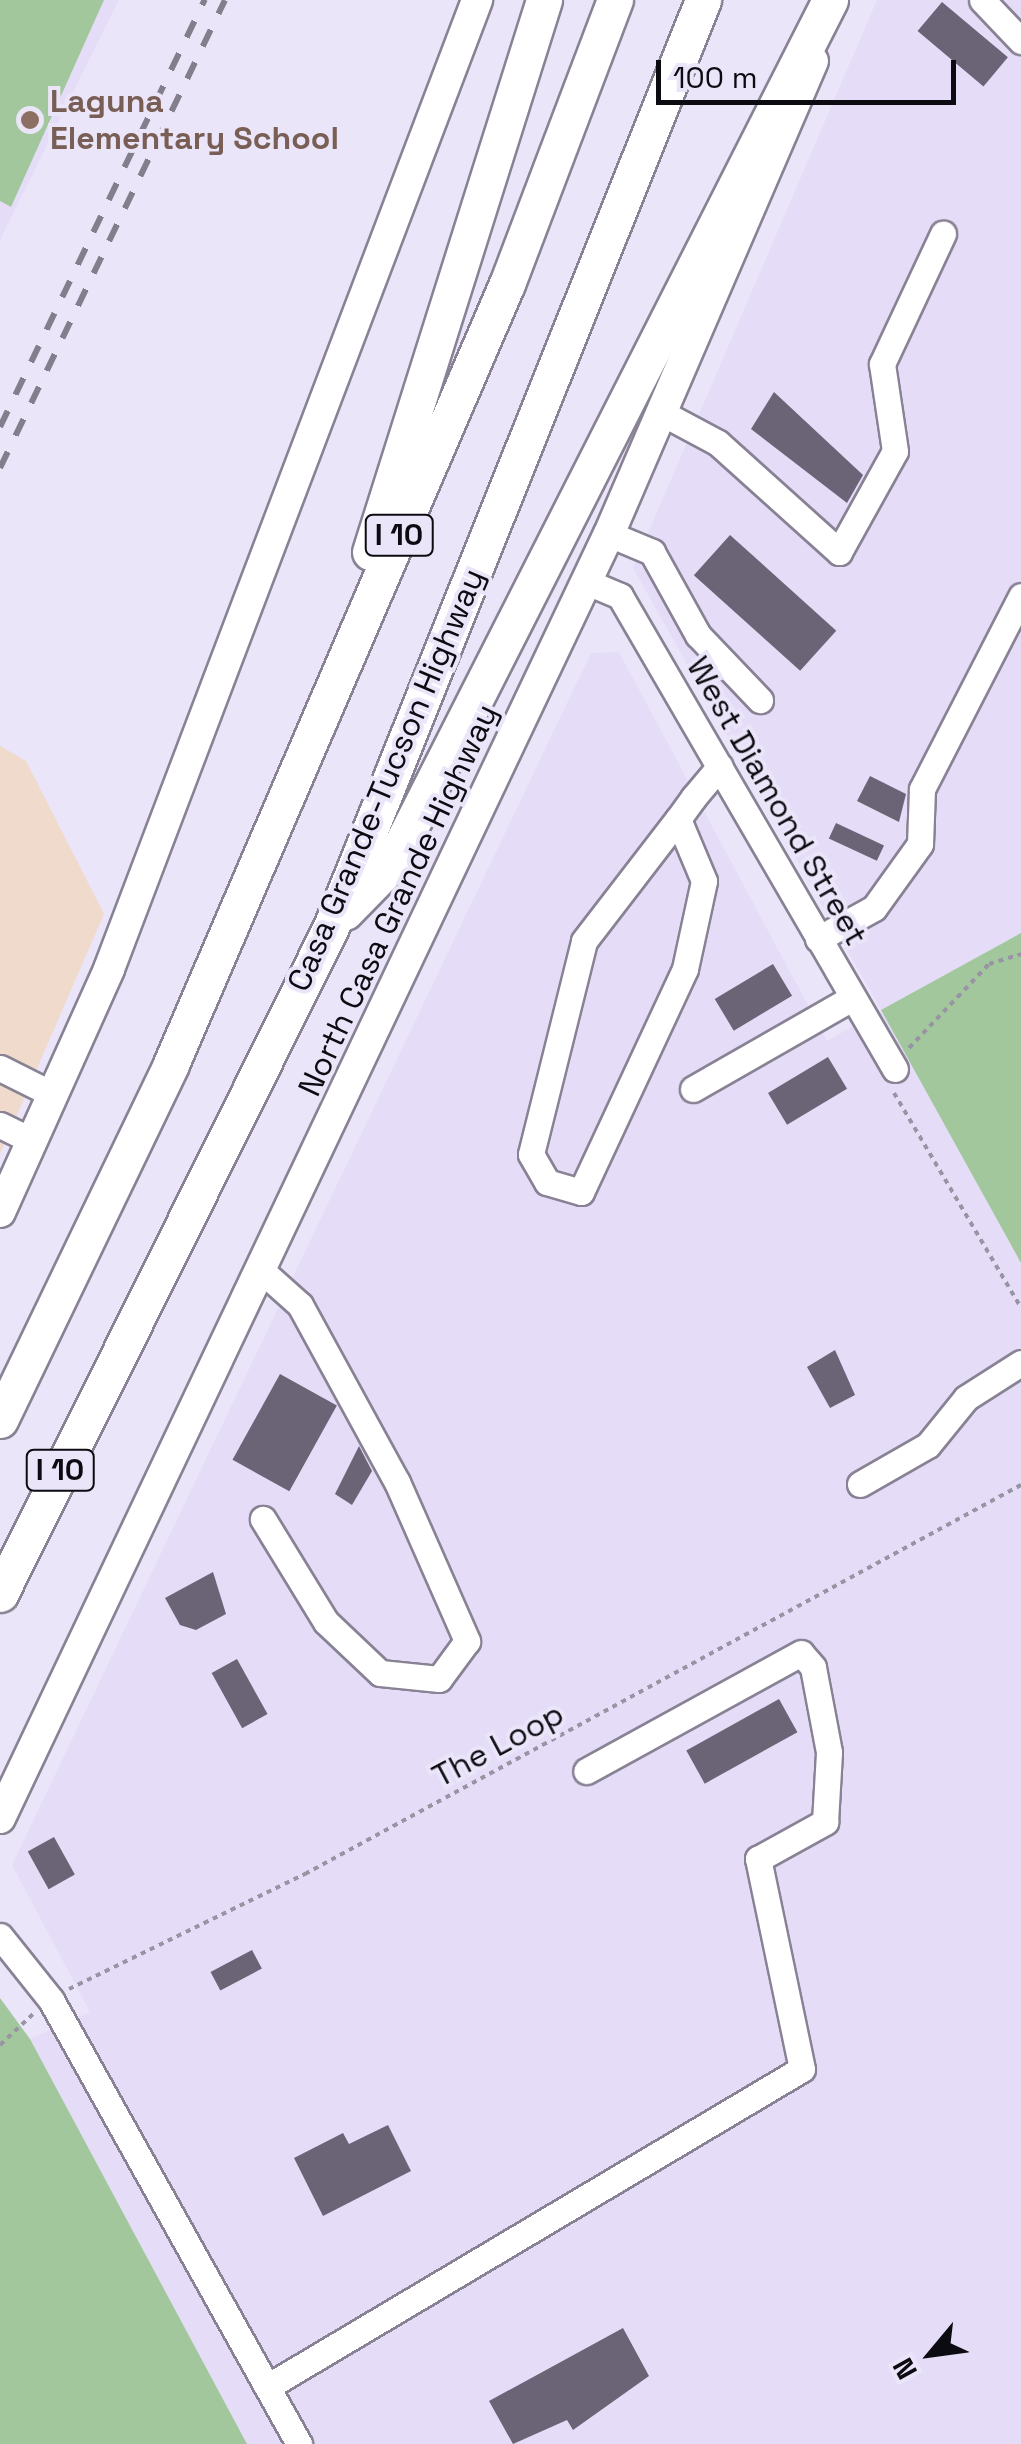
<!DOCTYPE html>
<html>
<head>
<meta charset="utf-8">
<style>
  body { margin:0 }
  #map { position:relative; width:1021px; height:2444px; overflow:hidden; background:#ebe5f9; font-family:"Space Grotesk",sans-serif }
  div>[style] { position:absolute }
  .commercial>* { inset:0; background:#efdacc }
  .built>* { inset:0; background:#e5dcf8 }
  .green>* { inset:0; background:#a2c79d }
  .building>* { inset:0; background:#6a6476; transform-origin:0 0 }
  .path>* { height:4px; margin-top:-2px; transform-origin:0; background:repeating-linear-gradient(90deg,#9994a3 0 5px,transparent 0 10px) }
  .roads { filter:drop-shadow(2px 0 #888294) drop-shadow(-2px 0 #888294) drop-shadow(0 2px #888294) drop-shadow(0 -2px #888294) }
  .minor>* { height:25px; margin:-12.5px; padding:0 12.5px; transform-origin:12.5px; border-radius:12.5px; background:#fff }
  .major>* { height:30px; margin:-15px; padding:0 15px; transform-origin:15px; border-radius:15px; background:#fff }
  .highway>* { height:35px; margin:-17.5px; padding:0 17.5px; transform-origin:17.5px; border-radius:17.5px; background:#fff }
  .rail>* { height:6px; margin-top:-3px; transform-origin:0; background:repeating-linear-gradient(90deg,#827e8c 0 18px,transparent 0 36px) }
  .dots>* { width:28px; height:28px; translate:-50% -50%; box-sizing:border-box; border:5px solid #ebe5f9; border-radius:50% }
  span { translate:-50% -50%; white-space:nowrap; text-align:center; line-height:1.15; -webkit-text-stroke:8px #ebe5f9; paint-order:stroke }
  .shield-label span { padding:2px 8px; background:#ebe5f9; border:2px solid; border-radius:8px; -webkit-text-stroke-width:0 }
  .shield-label { font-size:30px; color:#0d0b12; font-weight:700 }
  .education-label { font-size:32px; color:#785e54; font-weight:700 }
  .left { translate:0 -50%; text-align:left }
  .street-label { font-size:32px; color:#0d0b12 }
  .north { position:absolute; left:881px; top:2304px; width:100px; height:100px; -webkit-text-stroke:8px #ebe5f9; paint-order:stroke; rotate:241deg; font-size:28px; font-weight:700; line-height:40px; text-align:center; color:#0d0b12 }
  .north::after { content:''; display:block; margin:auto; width:35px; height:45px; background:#0d0b12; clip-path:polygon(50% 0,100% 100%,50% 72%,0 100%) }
  .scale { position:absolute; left:656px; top:60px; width:300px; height:45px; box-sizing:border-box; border:5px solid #0d0b12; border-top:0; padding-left:12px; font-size:30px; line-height:35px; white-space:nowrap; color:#0d0b12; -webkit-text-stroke:8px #ebe5f9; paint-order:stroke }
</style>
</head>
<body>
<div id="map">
  <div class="commercial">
    <div style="clip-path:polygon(0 746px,26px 761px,104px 914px,0 1154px)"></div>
  </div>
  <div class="built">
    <div style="clip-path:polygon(0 0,119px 0,0 240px)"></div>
    <div style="clip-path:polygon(877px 0,1021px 0,1021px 933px,881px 1010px,1021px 1263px,1021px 2444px,247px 2444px,30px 2039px,90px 2012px,12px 1865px,591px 653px,619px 652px,827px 1041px,881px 1010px,633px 568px)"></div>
  </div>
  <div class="green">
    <div style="clip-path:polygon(0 0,104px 0,11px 207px,0 201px)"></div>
    <div style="clip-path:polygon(1021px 933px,1021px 1263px,881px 1010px)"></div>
    <div style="clip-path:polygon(0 1998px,30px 2039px,247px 2444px,0 2444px)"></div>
  </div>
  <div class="building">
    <div style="left:942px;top:2px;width:86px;height:38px;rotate:40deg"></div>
    <div style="clip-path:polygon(774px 392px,863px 475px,847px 503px,751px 429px)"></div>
    <div style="left:730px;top:535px;width:143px;height:54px;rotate:42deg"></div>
    <div style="clip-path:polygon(870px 776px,906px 794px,899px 822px,857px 801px)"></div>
    <div style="left:836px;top:823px;width:53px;height:17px;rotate:25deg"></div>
    <div style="left:773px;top:964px;width:37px;height:68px;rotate:59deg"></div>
    <div style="left:828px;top:1057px;width:37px;height:70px;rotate:59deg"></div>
    <div style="clip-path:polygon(835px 1350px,855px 1395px,830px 1408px,807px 1367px)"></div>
    <div style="left:280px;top:1374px;width:65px;height:98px;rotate:29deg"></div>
    <div style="clip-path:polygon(359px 1446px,372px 1471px,352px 1505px,335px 1494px)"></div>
    <div style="clip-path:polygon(213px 1572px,226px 1614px,196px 1630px,180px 1625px,165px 1598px)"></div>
    <div style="left:237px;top:1659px;width:63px;height:29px;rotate:61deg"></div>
    <div style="left:779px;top:1699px;width:38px;height:106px;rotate:61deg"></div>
    <div style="left:54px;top:1837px;width:43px;height:30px;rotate:61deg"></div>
    <div style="left:252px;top:1950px;width:21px;height:47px;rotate:62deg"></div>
    <div style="clip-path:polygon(388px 2125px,411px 2171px,323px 2216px,294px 2158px,343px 2133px,349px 2144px)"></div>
    <div style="clip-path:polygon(623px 2328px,649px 2376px,573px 2430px,567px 2420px,513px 2444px,489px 2401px)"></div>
  </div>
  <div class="path">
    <div style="left:909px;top:1048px;width:116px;rotate:-46.4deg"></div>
    <div style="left:989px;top:964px;width:34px;rotate:-17deg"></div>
    <div style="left:894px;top:1093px;width:250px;rotate:59.4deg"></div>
    <div style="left:69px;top:1989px;width:263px;rotate:-26deg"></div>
    <div style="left:305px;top:1874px;width:815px;rotate:-28.52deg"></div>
    <div style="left:0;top:2045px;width:45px;rotate:-43.2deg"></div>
  </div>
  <div class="roads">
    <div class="minor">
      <div style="left:982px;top:0;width:57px;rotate:46.4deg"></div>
      <div style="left:664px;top:414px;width:61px;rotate:28.2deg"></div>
      <div style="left:718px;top:443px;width:163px;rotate:42deg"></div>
      <div style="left:839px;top:552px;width:115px;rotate:-61deg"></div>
      <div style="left:895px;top:451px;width:88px;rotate:-98.5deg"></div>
      <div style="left:882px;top:364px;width:144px;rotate:-64.9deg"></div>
      <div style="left:609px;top:534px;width:47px;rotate:22.7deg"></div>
      <div style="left:652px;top:552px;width:95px;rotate:61deg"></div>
      <div style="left:698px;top:635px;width:90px;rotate:46.4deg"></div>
      <div style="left:587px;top:582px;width:36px;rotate:23deg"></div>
      <div style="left:620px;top:596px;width:547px;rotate:59.83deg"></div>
      <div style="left:678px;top:819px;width:67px;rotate:67.2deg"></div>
      <div style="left:704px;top:881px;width:90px;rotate:102.2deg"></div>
      <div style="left:685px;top:969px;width:246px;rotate:115deg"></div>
      <div style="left:581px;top:1192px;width:35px;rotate:-164deg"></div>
      <div style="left:547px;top:1182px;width:32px;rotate:-120deg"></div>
      <div style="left:531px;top:1154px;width:219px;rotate:-76deg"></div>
      <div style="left:584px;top:941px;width:154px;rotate:-52.4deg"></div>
      <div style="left:678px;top:819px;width:27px;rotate:-54deg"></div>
      <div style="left:694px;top:797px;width:40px;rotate:-50deg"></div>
      <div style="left:818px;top:939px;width:64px;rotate:-29deg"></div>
      <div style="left:874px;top:908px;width:79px;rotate:-54.3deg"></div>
      <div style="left:920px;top:844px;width:55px;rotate:-87.9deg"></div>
      <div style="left:922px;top:789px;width:217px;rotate:-62.8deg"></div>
      <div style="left:0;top:1068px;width:60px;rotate:26.6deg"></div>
      <div style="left:693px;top:1089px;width:183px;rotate:-29.8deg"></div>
      <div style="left:0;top:1125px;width:37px;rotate:26deg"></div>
      <div style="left:262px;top:1271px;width:51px;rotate:41.8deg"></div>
      <div style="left:300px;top:1305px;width:202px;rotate:61.3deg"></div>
      <div style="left:397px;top:1482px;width:174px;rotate:66.2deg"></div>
      <div style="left:467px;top:1641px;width:47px;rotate:126.4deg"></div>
      <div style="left:439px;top:1679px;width:59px;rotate:-174.2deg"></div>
      <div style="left:380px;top:1673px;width:74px;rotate:-136.6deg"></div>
      <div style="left:326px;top:1622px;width:121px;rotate:-121.5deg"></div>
      <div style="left:860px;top:1484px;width:78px;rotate:-29.8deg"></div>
      <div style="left:928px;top:1445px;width:60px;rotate:-51deg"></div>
      <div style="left:966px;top:1398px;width:65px;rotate:-32.5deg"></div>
      <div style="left:0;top:1936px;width:82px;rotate:51.4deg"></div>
      <div style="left:51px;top:2000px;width:509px;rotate:60.81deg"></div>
      <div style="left:267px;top:2387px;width:622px;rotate:-30.73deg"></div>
      <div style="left:802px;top:2069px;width:215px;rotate:-101.8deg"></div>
      <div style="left:758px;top:1859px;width:77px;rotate:-28.9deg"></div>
      <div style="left:825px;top:1822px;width:70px;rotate:-86.7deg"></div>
      <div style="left:829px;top:1752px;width:86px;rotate:-100.7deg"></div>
      <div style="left:813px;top:1667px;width:18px;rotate:-131deg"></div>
      <div style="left:801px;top:1653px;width:245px;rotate:151.2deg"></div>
    </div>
    <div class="major">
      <div style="left:0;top:1212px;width:266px;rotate:-65.8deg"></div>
      <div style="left:109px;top:969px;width:1037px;rotate:-69.2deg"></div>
      <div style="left:0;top:1818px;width:1421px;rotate:-64.63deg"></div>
      <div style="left:609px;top:534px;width:515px;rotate:-66.67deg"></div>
    </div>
    <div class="highway">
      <div style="left:370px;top:552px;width:579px;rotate:-72.5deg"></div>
      <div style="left:345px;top:912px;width:66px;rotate:-45.6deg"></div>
      <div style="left:391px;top:865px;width:970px;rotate:-63.09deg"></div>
      <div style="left:0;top:1420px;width:395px;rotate:-64.3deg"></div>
      <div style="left:171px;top:1064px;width:849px;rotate:-66.7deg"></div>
      <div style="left:507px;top:284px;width:304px;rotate:-69.2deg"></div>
      <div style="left:0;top:1594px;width:745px;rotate:-63.61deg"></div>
      <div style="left:331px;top:927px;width:999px;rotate:-68.13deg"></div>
    </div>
  </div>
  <div class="rail">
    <div style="left:0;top:427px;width:474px;rotate:-64.4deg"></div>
    <div style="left:0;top:468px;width:519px;rotate:-64.32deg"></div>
  </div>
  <div class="dots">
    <div style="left:30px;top:120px;background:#8d6e63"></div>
  </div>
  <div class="shield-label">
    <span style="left:399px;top:535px">I 10</span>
    <span style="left:60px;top:1470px">I 10</span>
  </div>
  <div class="education-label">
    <span class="left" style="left:50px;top:120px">Laguna<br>Elementary School</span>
  </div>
  <div class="street-label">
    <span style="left:386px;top:780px;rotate:-67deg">Casa Grande-Tucson Highway</span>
    <span style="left:777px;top:801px;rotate:60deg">West Diamond Street</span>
    <span style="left:398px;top:900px;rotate:-65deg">North Casa Grande Highway</span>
    <span style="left:498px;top:1745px;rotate:-28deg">The Loop</span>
  </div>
  <div class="north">N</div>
  <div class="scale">100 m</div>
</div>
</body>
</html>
